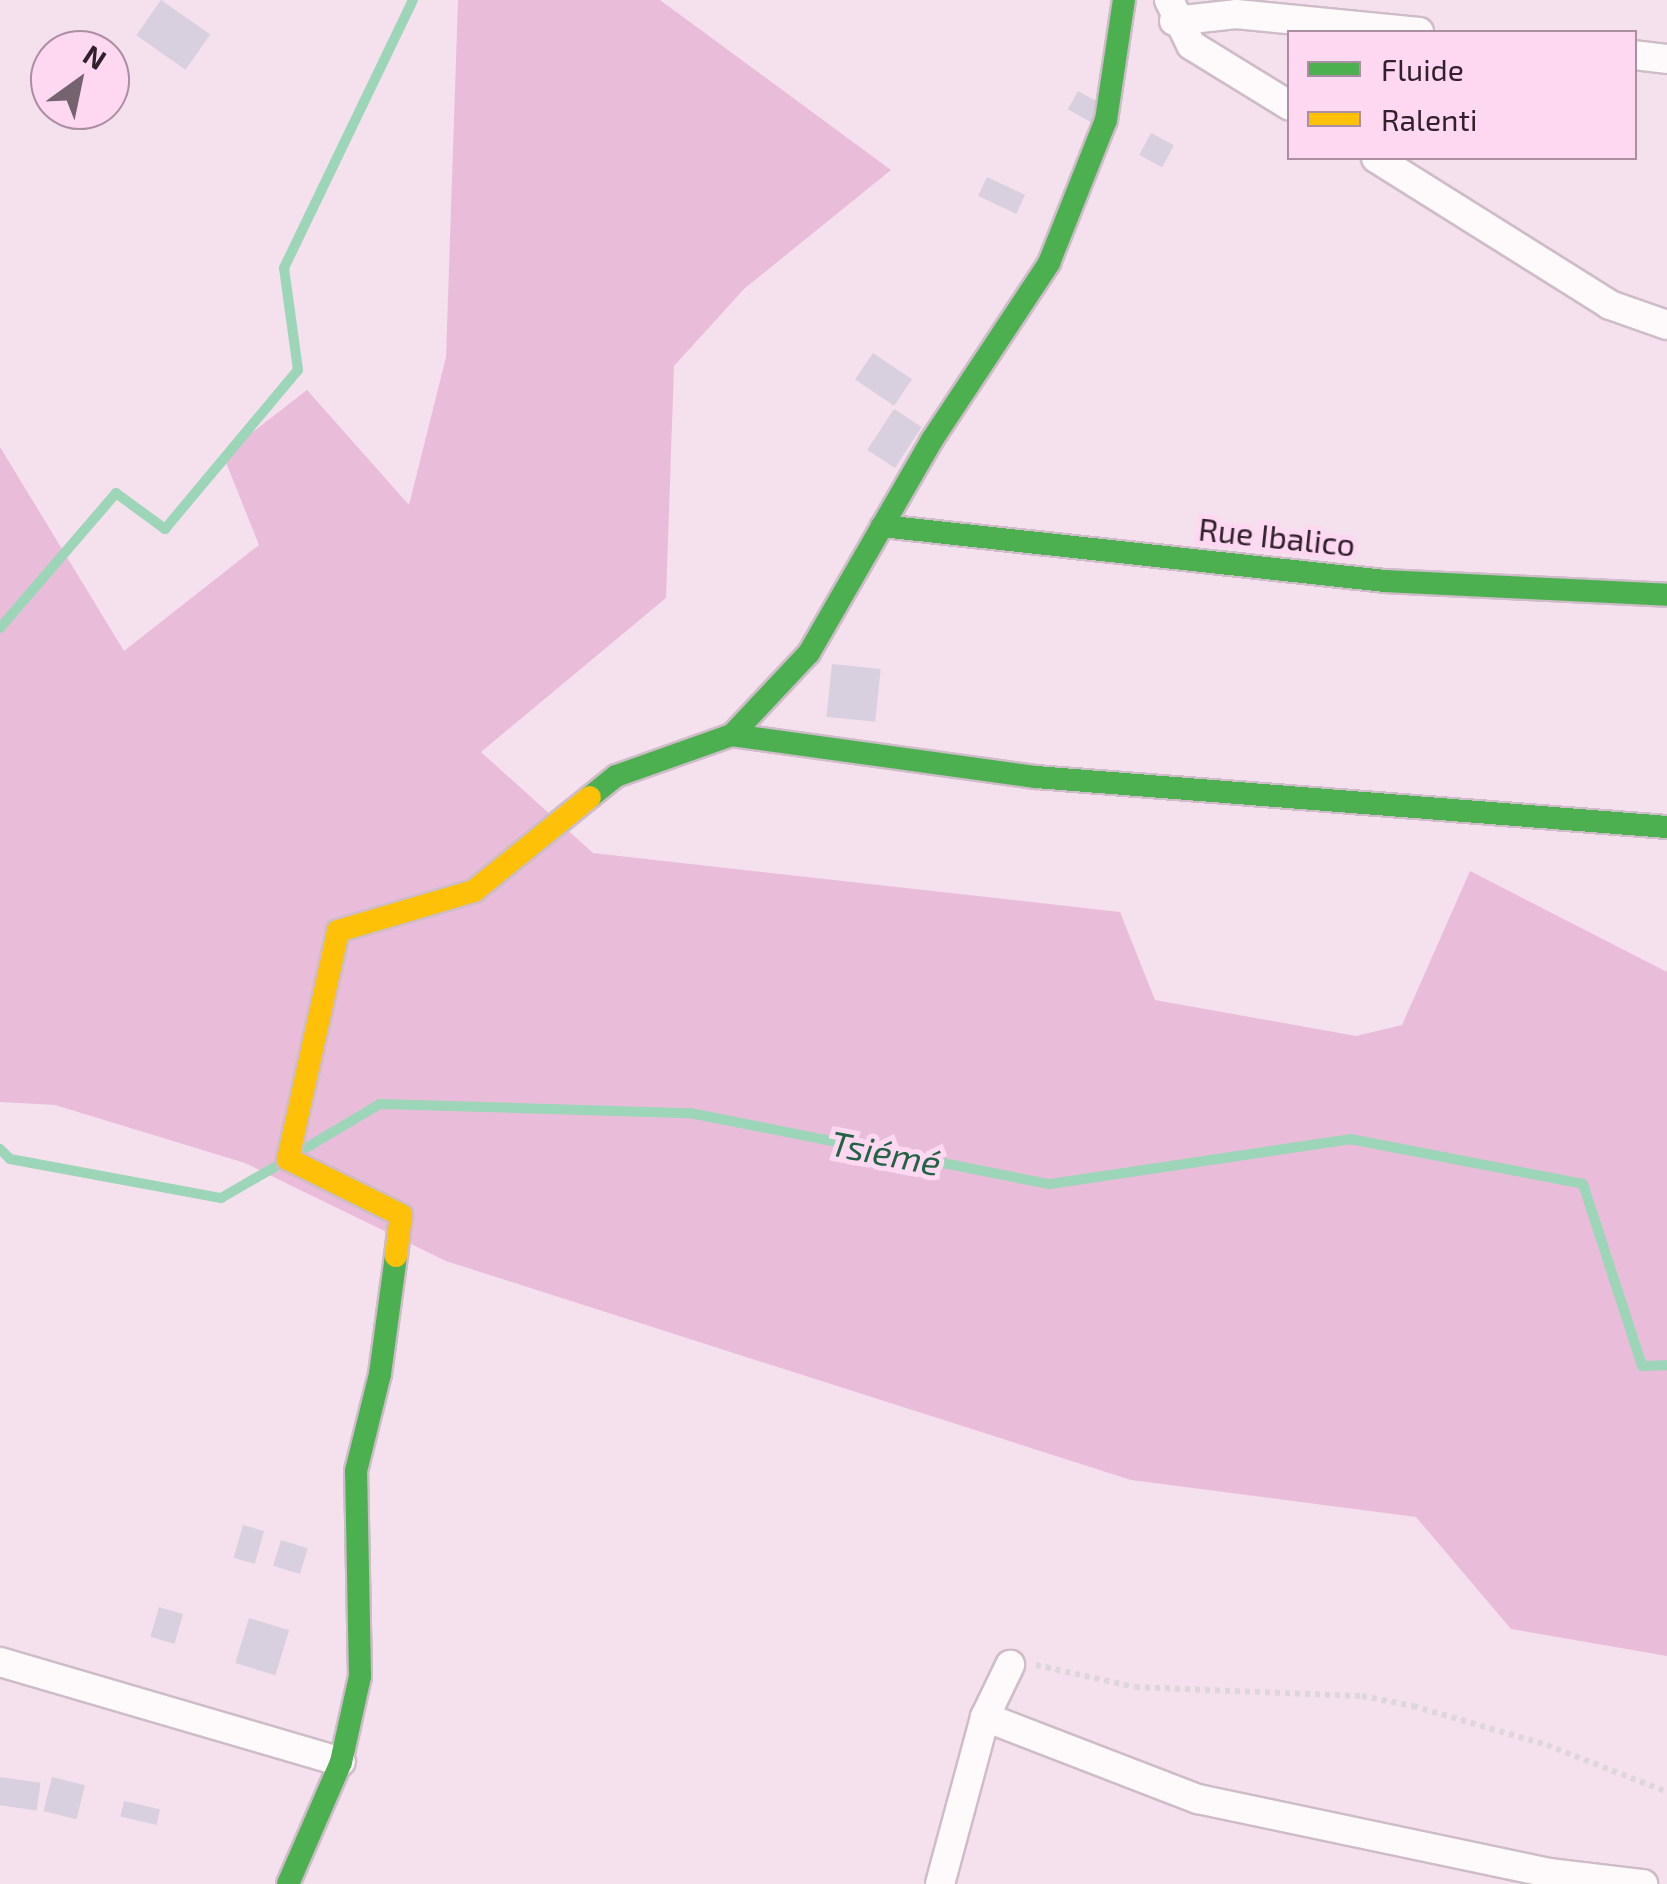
<!DOCTYPE html>
<html>
<head>
<meta charset="utf-8">
<style>
  body { margin:0 }
  #map { position:relative; width:1667px; height:1884px; overflow:hidden; background:#f5e0ed; font-family:"Exo 2",sans-serif }
  div>[style] { position:absolute }
  .green>* { inset:0; background:#e9bdda }
  .stream>* { height:10px; margin:-5px; padding:0 5px; transform-origin:5px; border-radius:5px; background:#9dd5b8 }
  .building>* { inset:0; background:#d8d0de; transform-origin:0 0 }
  .path>* { height:6px; margin-top:-3px; transform-origin:0; background:repeating-linear-gradient(90deg,#ddd7db 0 5px,transparent 0 10px) }
  .roads { filter:drop-shadow(2px 0 #cebcc8) drop-shadow(-2px 0 #cebcc8) drop-shadow(0 2px #cebcc8) drop-shadow(0 -2px #cebcc8) }
  .street>* { height:28px; margin:-14px; padding:0 14px; transform-origin:14px; border-radius:14px; background:#fefafc }
  .fast>* { height:22px; margin:-11px; padding:0 11px; transform-origin:11px; border-radius:11px; background:#4caf50 }
  .slow>* { height:22px; margin:-11px; padding:0 11px; transform-origin:11px; border-radius:11px; background:#ffc107 }
  span { translate:-50% -50%; white-space:nowrap; text-align:center; line-height:1.15; -webkit-text-stroke:10px #fed7f0; paint-order:stroke }
  .street-label { font-size:32px; color:#32202c }
  .water-label { font-size:35px; color:#226345; font-style:italic }
  .legend { position:absolute; left:1287px; top:30px; width:350px; height:130px; box-sizing:border-box; background:#fed7f0; border:2px solid #ac8ea2; margin:0; padding:12px 18px; list-style:none; font-size:30px; color:#32202c }
  .legend li { display:flex; align-items:center; gap:20px; height:50px }
  .legend b { width:50px; border:2px solid #ac8ea2 }
  .north { position:absolute; left:30px; top:30px; width:100px; height:100px; box-sizing:border-box; background:#fed7f0; border:2px solid #ac8ea2; border-radius:50%; rotate:33deg; font-size:28px; font-weight:700; line-height:40px; text-align:center; color:#32202c }
  .north::after { content:''; display:block; margin:auto; width:35px; height:45px; background:#766370; clip-path:polygon(50% 0,100% 100%,50% 72%,0 100%) }
</style>
</head>
<body>
<div id="map">
  <div class="green">
    <div style="clip-path:polygon(458px 0,660px 0,891px 170px,744px 289px,674px 366px,666px 598px,481px 752px,593px 853px,1120px 912px,1155px 1000px,1356px 1036px,1402px 1025px,1470px 871px,1667px 972px,1667px 1656px,1511px 1629px,1416px 1517px,1131px 1480px,446px 1261px,245px 1163px,55px 1105px,0 1102px,0 447px,124px 651px,259px 545px,223px 455px,307px 390px,409px 505px,446px 357px)"></div>
  </div>
  <div class="stream">
    <div style="left:0;top:628px;width:178px;rotate:-49.3deg"></div>
    <div style="left:116px;top:493px;width:61px;rotate:36.3deg"></div>
    <div style="left:165px;top:529px;width:207px;rotate:-50.1deg"></div>
    <div style="left:298px;top:370px;width:103px;rotate:-97.8deg"></div>
    <div style="left:284px;top:268px;width:297px;rotate:-64.3deg"></div>
    <div style="left:0;top:1149px;width:14px;rotate:45deg"></div>
    <div style="left:10px;top:1159px;width:215px;rotate:10.5deg"></div>
    <div style="left:221px;top:1198px;width:68px;rotate:-30deg"></div>
    <div style="left:299px;top:1152px;width:94px;rotate:-30.7deg"></div>
    <div style="left:380px;top:1104px;width:310px;rotate:1.7deg"></div>
    <div style="left:690px;top:1113px;width:367px;rotate:11.2deg"></div>
    <div style="left:1050px;top:1184px;width:303px;rotate:-8.5deg"></div>
    <div style="left:1350px;top:1139px;width:237px;rotate:10.9deg"></div>
    <div style="left:1583px;top:1184px;width:191px;rotate:72deg"></div>
    <div style="left:1642px;top:1366px;width:25px;rotate:-2deg"></div>
  </div>
  <div class="building">
    <div style="left:161px;top:0;width:60px;height:43px;rotate:35deg"></div>
    <div style="left:1078px;top:91px;width:29px;height:21px;rotate:29deg"></div>
    <div style="left:1151px;top:133px;width:26px;height:25px;rotate:28deg"></div>
    <div style="left:987px;top:177px;width:42px;height:21px;rotate:25deg"></div>
    <div style="left:873px;top:353px;width:47px;height:32px;rotate:34deg"></div>
    <div style="left:894px;top:409px;width:33px;height:49px;rotate:33deg"></div>
    <div style="left:832px;top:664px;width:49px;height:53px;rotate:6deg"></div>
    <div style="left:243px;top:1525px;width:22px;height:34px;rotate:16deg"></div>
    <div style="left:281px;top:1540px;width:28px;height:27px;rotate:17deg"></div>
    <div style="left:159px;top:1607px;width:25px;height:31px;rotate:16deg"></div>
    <div style="left:249px;top:1618px;width:42px;height:47px;rotate:17deg"></div>
    <div style="left:0;top:1777px;width:41px;height:28px;rotate:8deg"></div>
    <div style="left:52px;top:1777px;width:34px;height:35px;rotate:14deg"></div>
    <div style="left:124px;top:1801px;width:37px;height:16px;rotate:13deg"></div>
  </div>
  <div class="path">
    <div style="left:1036px;top:1665px;width:101px;rotate:12.5deg"></div>
    <div style="left:1135px;top:1687px;width:227px;rotate:2.3deg"></div>
    <div style="left:1362px;top:1696px;width:52px;rotate:11.1deg"></div>
    <div style="left:1413px;top:1706px;width:140px;rotate:16.2deg"></div>
    <div style="left:1547px;top:1745px;width:129px;rotate:21.4deg"></div>
  </div>
  <div class="roads">
    <div class="street">
      <div style="left:1169px;top:0;width:50px;rotate:63.9deg"></div>
      <div style="left:1191px;top:45px;width:116px;rotate:31.6deg"></div>
      <div style="left:1174px;top:21px;width:62px;rotate:-6.4deg"></div>
      <div style="left:1236px;top:14px;width:184px;rotate:5.6deg"></div>
      <div style="left:1634px;top:55px;width:33px;rotate:7deg"></div>
      <div style="left:1376px;top:158px;width:276px;rotate:32.1deg"></div>
      <div style="left:1610px;top:305px;width:60px;rotate:19.3deg"></div>
      <div style="left:0;top:1662px;width:355px;rotate:16.3deg"></div>
      <div style="left:985px;top:1717px;width:228px;rotate:21.1deg"></div>
      <div style="left:1198px;top:1799px;width:359px;rotate:11.9deg"></div>
      <div style="left:1549px;top:1873px;width:95px;rotate:6.7deg"></div>
      <div style="left:940px;top:1884px;width:173px;rotate:-74.9deg"></div>
      <div style="left:985px;top:1717px;width:58px;rotate:-64.3deg"></div>
    </div>
    <div class="fast">
      <div style="left:882px;top:526px;width:506px;rotate:6.24deg"></div>
      <div style="left:1385px;top:581px;width:282px;rotate:2.8deg"></div>
      <div style="left:732px;top:735px;width:307px;rotate:7.9deg"></div>
      <div style="left:1036px;top:777px;width:633px;rotate:4.53deg"></div>
      <div style="left:590px;top:797px;width:33px;rotate:-39deg"></div>
      <div style="left:616px;top:776px;width:123px;rotate:-19.5deg"></div>
      <div style="left:732px;top:735px;width:112px;rotate:-46.8deg"></div>
      <div style="left:809px;top:653px;width:246px;rotate:-60deg"></div>
      <div style="left:932px;top:440px;width:212px;rotate:-56.5deg"></div>
      <div style="left:1049px;top:263px;width:154px;rotate:-68.3deg"></div>
      <div style="left:1106px;top:120px;width:121px;rotate:-81.5deg"></div>
      <div style="left:288px;top:1884px;width:133px;rotate:-66.5deg"></div>
      <div style="left:341px;top:1762px;width:88px;rotate:-77.5deg"></div>
      <div style="left:360px;top:1676px;width:205px;rotate:-91.1deg"></div>
      <div style="left:356px;top:1471px;width:100px;rotate:-76.1deg"></div>
      <div style="left:380px;top:1374px;width:119px;rotate:-82.3deg"></div>
    </div>
    <div class="slow">
      <div style="left:396px;top:1256px;width:41px;rotate:-83deg"></div>
      <div style="left:401px;top:1215px;width:126px;rotate:-153.6deg"></div>
      <div style="left:288px;top:1159px;width:233px;rotate:-77.6deg"></div>
      <div style="left:338px;top:931px;width:142px;rotate:-16.4deg"></div>
      <div style="left:474px;top:891px;width:149px;rotate:-39deg"></div>
    </div>
  </div>
  <div class="street-label">
    <span style="left:1277px;top:536px;rotate:6deg">Rue Ibalico</span>
  </div>
  <div class="water-label">
    <span style="left:886px;top:1152px;rotate:11deg">Tsiémé</span>
  </div>
  <ul class="legend">
  <li><b style="height:12px;background:#4caf50"></b>Fluide</li>
  <li><b style="height:12px;background:#ffc107"></b>Ralenti</li>
  </ul>
  <div class="north">N</div>
</div>
</body>
</html>
